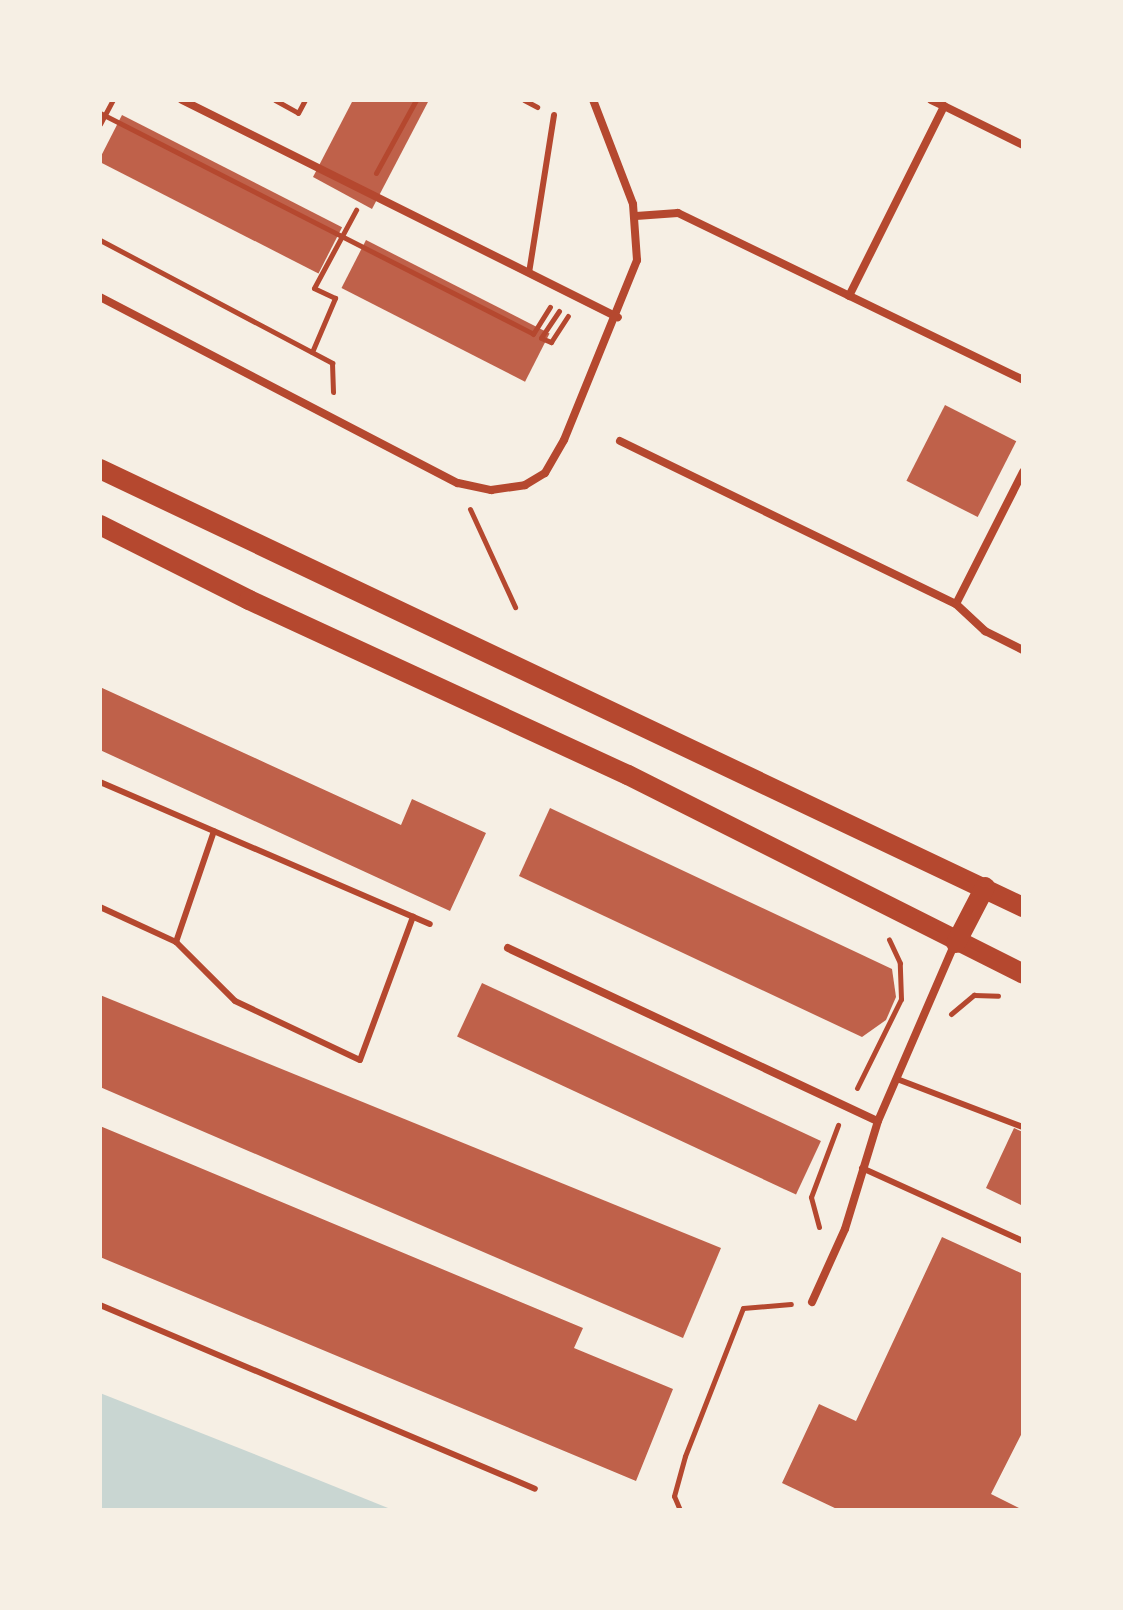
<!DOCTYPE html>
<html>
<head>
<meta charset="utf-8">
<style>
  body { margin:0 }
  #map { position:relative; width:1123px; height:1610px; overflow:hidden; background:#f6efe4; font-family:Roboto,sans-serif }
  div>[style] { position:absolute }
  .water>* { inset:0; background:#c9d6d2 }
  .building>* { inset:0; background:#bf614a; transform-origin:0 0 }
  .path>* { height:5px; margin:-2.5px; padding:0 2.5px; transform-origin:2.5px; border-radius:2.5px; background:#b5482f }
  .service>* { height:6px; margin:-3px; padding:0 3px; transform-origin:3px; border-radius:3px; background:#b5482f }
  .minor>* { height:8px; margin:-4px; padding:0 4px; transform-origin:4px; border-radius:4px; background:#b5482f }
  .primary>* { height:20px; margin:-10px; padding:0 10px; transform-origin:10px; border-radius:10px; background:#b5482f }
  span { translate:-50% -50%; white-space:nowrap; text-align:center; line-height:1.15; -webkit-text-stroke:6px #f6efe4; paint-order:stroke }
  .frame { position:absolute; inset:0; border:102px solid #f6efe4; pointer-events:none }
</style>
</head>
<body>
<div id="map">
  <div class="water">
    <div style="clip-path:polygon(100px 1393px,244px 1450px,393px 1510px,100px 1510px)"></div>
  </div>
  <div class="building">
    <div style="clip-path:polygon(353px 100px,429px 100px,372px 209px,313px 177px)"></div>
    <div style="left:122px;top:115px;width:247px;height:52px;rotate:27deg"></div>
    <div style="left:366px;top:240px;width:206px;height:54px;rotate:27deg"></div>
    <div style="left:945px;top:405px;width:80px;height:85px;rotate:27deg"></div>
    <div style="clip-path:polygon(100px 687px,401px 825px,412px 799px,486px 833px,450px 911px,100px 750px)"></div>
    <div style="clip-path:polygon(550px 808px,892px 969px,896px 997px,886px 1020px,862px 1037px,519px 876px)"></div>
    <div style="left:482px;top:983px;width:374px;height:59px;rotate:25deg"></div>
    <div style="clip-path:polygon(100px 995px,721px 1248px,683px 1338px,100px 1087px)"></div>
    <div style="clip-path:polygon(100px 1126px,583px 1328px,574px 1348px,673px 1389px,636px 1481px,100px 1257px)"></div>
    <div style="clip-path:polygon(1014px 1128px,1023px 1132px,1023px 1206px,986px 1188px)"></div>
    <div style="clip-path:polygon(942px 1237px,1023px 1274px,1023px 1431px,991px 1494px,1023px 1510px,839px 1510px,782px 1483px,819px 1404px,856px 1421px)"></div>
  </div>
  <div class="path">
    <div style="left:275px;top:100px;width:26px;rotate:29deg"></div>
    <div style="left:298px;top:113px;width:15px;rotate:-62deg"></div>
    <div style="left:524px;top:100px;width:15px;rotate:28deg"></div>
    <div style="left:100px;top:113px;width:486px;rotate:27deg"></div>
    <div style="left:533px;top:334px;width:32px;rotate:-58deg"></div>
    <div style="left:100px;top:124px;width:27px;rotate:-62deg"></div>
    <div style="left:376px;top:173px;width:83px;rotate:-61.3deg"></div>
    <div style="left:100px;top:240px;width:263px;rotate:27.9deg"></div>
    <div style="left:332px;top:363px;width:29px;rotate:88deg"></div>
    <div style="left:559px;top:311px;width:32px;rotate:124deg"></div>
    <div style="left:541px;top:338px;width:11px;rotate:22deg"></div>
    <div style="left:551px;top:342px;width:31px;rotate:-57deg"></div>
    <div style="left:312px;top:352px;width:59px;rotate:-66.9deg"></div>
    <div style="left:335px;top:298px;width:23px;rotate:-155deg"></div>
    <div style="left:314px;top:288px;width:89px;rotate:-61.7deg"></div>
    <div style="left:470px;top:509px;width:108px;rotate:65.3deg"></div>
    <div style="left:951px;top:1014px;width:30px;rotate:-40deg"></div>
    <div style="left:974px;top:995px;width:24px;rotate:2deg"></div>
    <div style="left:857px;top:1088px;width:99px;rotate:-63.7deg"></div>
    <div style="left:901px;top:999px;width:36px;rotate:-92deg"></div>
    <div style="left:900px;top:963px;width:26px;rotate:-115deg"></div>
    <div style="left:819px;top:1227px;width:31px;rotate:-105deg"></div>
    <div style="left:811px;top:1197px;width:77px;rotate:-69.4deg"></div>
    <div style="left:680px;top:1510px;width:15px;rotate:-113deg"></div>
    <div style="left:674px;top:1496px;width:41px;rotate:-74.6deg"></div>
    <div style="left:685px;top:1456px;width:159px;rotate:-68.6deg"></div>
    <div style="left:743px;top:1308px;width:48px;rotate:-4.8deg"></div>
  </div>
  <div class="service">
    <div style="left:529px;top:273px;width:160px;rotate:-81deg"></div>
    <div style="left:100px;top:782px;width:359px;rotate:23.3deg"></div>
    <div style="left:100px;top:907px;width:84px;rotate:24.7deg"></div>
    <div style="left:176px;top:942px;width:83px;rotate:45deg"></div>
    <div style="left:235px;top:1001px;width:138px;rotate:25.3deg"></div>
    <div style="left:360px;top:1060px;width:153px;rotate:-69.7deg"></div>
    <div style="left:176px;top:942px;width:117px;rotate:-71.1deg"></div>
    <div style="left:897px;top:1079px;width:135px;rotate:20.9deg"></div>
    <div style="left:862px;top:1168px;width:177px;rotate:24.4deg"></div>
    <div style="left:100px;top:1305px;width:472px;rotate:22.9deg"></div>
  </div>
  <div class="minor">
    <div style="left:182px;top:100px;width:487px;rotate:26.5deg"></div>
    <div style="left:944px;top:106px;width:88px;rotate:26.3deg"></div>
    <div style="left:636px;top:216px;width:42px;rotate:-4.1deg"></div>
    <div style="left:678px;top:213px;width:383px;rotate:25.8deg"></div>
    <div style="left:849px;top:296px;width:212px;rotate:-63.4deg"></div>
    <div style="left:944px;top:106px;width:14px;rotate:-155deg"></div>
    <div style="left:100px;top:297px;width:403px;rotate:27.5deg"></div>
    <div style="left:458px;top:483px;width:34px;rotate:12deg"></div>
    <div style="left:491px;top:490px;width:34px;rotate:-8deg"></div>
    <div style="left:525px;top:485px;width:23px;rotate:-31deg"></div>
    <div style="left:545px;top:473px;width:38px;rotate:-60deg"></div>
    <div style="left:564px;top:440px;width:194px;rotate:-67.9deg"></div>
    <div style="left:637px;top:260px;width:56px;rotate:-94.1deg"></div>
    <div style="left:633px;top:204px;width:111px;rotate:-111deg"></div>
    <div style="left:620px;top:441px;width:373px;rotate:25.9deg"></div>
    <div style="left:956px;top:604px;width:148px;rotate:-63.1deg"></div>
    <div style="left:956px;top:604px;width:40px;rotate:43deg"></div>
    <div style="left:985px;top:631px;width:42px;rotate:26.6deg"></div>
    <div style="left:508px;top:948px;width:408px;rotate:25.1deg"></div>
    <div style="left:812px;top:1302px;width:80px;rotate:-65.7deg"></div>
    <div style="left:845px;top:1229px;width:113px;rotate:-73deg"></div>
    <div style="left:878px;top:1121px;width:194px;rotate:-66.6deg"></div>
  </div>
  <div class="primary">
    <div style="left:100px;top:469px;width:1022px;rotate:25.39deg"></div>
    <div style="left:100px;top:525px;width:167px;rotate:26.7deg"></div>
    <div style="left:249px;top:600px;width:417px;rotate:24.8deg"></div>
    <div style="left:628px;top:775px;width:442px;rotate:26.7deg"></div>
    <div style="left:956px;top:943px;width:63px;rotate:-62.6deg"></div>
  </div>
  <div class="frame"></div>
</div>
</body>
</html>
